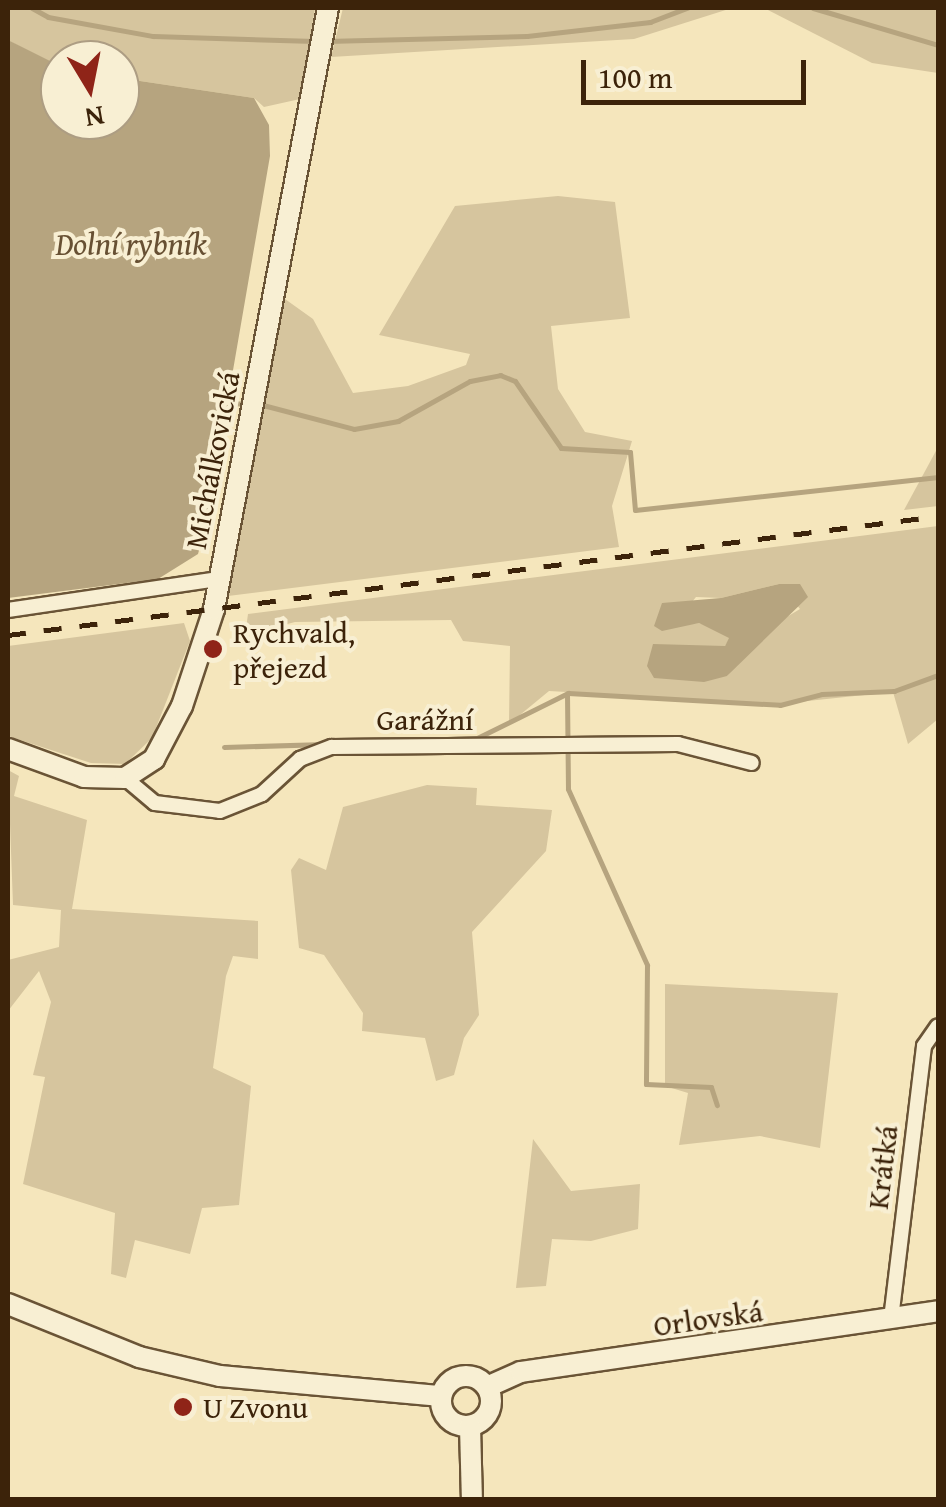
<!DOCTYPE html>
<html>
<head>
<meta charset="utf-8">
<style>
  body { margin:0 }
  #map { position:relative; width:946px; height:1507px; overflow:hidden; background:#f5e6bc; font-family:"Gentium Book Plus",serif }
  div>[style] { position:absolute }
  .green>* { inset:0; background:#d6c59e }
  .water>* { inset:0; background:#b6a47f }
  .stream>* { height:5px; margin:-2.5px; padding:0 2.5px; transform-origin:2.5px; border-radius:2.5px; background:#b6a47f }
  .roads { filter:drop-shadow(2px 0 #6a5436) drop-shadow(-2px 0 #6a5436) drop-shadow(0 2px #6a5436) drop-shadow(0 -2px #6a5436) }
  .street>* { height:14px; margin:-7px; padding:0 7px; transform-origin:7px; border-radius:7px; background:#f8efd3 }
  .secondary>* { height:20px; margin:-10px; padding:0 10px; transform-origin:10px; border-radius:10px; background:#f8efd3 }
  .secondary>.ring { margin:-10px; padding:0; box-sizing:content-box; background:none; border:20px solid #f8efd3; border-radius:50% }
  .rail>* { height:5px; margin-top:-2.5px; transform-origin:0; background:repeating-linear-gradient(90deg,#3c230a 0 18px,transparent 0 36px) }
  .dots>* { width:28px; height:28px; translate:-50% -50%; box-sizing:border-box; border:5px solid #f8efd3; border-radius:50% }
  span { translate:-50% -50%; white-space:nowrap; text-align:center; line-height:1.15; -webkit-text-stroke:8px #f8efd3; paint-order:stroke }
  .street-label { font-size:30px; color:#3c230a }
  .poi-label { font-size:30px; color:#3c230a }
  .left { translate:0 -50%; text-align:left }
  .water-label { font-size:32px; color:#675033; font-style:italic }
  .frame { position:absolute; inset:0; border:10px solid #3c230a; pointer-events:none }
  .north { position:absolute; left:40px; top:40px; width:100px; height:100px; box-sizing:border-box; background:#f8efd3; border:2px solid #ad9d83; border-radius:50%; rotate:170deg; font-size:28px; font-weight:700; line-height:40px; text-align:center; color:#3c230a }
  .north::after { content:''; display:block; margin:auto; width:35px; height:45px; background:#8f2418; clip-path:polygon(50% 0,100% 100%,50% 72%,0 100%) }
  .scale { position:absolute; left:581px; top:60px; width:225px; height:45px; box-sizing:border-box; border:5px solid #3c230a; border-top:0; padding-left:12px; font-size:30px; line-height:35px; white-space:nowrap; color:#3c230a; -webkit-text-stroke:8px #f8efd3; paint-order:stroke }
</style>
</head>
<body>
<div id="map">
  <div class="green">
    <div style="clip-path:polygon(8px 8px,315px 8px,300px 99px,264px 107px,254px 98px,120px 78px,120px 60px,49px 63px,8px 40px)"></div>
    <div style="clip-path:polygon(343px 8px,732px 8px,634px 39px,331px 57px)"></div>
    <div style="clip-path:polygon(764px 8px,938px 8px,938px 73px,872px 63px)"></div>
    <div style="clip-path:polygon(558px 196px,615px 202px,630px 318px,551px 326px,558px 389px,585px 432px,632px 441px,612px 506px,619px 547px,228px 596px,285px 299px,313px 319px,353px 393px,408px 386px,466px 365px,470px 354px,379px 335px,455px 206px)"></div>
    <div style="clip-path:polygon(937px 449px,938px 506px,904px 510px)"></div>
    <div style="clip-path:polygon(evenodd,938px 526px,938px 719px,908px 744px,893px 692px,779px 704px,549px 691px,509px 724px,510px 646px,463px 641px,451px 620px,295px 622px,245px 635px,248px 614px,938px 526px,779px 584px,800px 609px,770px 627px,727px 676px,703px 646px,725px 646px,730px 638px,724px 631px,699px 623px,673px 625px,696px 597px,721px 598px,779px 584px)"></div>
    <div style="clip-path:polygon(184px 623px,190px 641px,152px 738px,125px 764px,91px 763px,8px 736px,8px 646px)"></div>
    <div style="clip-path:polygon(8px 770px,19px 776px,14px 796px,87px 820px,72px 909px,258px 921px,258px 959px,233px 956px,226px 976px,213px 1068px,251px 1086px,239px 1205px,202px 1208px,190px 1254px,135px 1240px,126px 1278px,111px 1274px,115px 1213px,23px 1184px,45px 1077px,33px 1075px,51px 1002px,39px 971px,8px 1011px,8px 960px,59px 947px,61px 910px,13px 905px)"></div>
    <div style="clip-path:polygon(427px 785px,477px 788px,476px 805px,552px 810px,546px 851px,472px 932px,479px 1015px,464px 1038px,454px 1075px,436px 1081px,425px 1038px,362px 1031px,363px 1013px,324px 955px,299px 948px,291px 870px,299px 858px,326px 870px,343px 807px)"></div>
    <div style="clip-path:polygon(665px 984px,838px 993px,820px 1148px,760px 1136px,679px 1145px,688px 1093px,665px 1086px)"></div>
    <div style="clip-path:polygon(533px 1139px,571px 1191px,640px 1184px,638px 1229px,591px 1241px,552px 1239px,546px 1286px,516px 1288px)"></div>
  </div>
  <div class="water">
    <div style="clip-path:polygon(8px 40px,60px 66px,60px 120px,120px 120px,120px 78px,254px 98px,269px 125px,270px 156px,207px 521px,198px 554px,158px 579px,8px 598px)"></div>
    <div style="clip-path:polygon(779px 584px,800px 584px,808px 597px,727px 676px,704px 682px,654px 678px,647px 666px,653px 644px,725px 646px,729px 638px,699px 623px,662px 631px,654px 626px,662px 603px,721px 598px)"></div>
  </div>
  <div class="stream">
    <div style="left:32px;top:8px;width:18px;rotate:29deg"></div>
    <div style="left:48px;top:17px;width:107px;rotate:10.3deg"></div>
    <div style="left:153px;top:36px;width:162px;rotate:1.8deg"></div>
    <div style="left:813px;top:8px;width:130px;rotate:16.5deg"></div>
    <div style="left:326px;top:41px;width:201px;rotate:-1.4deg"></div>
    <div style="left:527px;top:36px;width:124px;rotate:-6.5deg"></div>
    <div style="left:650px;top:22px;width:40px;rotate:-21deg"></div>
    <div style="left:224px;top:403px;width:24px;rotate:2deg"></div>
    <div style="left:259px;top:404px;width:98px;rotate:14.7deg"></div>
    <div style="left:354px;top:429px;width:45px;rotate:-10.3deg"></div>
    <div style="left:398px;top:421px;width:82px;rotate:-29.1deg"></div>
    <div style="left:470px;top:381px;width:31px;rotate:-11deg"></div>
    <div style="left:500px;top:375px;width:16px;rotate:22deg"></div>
    <div style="left:515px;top:381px;width:81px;rotate:55.5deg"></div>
    <div style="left:561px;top:448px;width:69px;rotate:3.3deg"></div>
    <div style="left:630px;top:452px;width:58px;rotate:85.1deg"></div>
    <div style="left:635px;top:510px;width:305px;rotate:-6.2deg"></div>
    <div style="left:567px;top:694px;width:95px;rotate:89.4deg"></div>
    <div style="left:568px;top:789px;width:193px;rotate:65.8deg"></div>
    <div style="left:647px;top:965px;width:119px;rotate:90.5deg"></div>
    <div style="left:646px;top:1084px;width:65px;rotate:2.6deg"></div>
    <div style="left:711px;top:1087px;width:19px;rotate:72deg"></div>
    <div style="left:447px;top:739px;width:30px;rotate:-2deg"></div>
    <div style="left:477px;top:738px;width:102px;rotate:-26.3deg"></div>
    <div style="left:568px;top:693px;width:212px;rotate:3.2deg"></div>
    <div style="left:780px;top:705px;width:43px;rotate:-14.7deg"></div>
    <div style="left:822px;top:694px;width:72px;rotate:-2.4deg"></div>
    <div style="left:894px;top:691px;width:47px;rotate:-20deg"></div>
    <div style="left:224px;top:747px;width:102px;rotate:-1.7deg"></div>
  </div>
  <div class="roads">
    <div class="street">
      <div style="left:8px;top:610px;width:213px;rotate:-8.4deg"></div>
      <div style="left:125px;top:778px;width:39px;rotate:40deg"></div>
      <div style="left:155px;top:803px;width:65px;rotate:7deg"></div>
      <div style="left:220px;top:811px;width:45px;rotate:-22deg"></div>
      <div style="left:262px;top:794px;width:52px;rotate:-42.6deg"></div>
      <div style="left:300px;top:759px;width:34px;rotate:-21deg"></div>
      <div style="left:332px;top:747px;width:346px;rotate:-0.5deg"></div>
      <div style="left:678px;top:744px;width:76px;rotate:14.4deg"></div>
      <div style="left:891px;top:1319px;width:275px;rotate:-83.1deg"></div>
      <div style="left:924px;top:1046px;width:24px;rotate:-55deg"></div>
    </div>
    <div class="secondary">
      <div style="left:8px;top:749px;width:81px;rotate:20.2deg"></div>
      <div style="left:84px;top:777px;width:41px;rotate:1.4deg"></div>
      <div style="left:125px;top:778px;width:35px;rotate:-33deg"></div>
      <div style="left:154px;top:759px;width:60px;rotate:-62.2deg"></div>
      <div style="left:182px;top:706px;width:102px;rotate:-71.7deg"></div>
      <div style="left:214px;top:609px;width:612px;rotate:-79.26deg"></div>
      <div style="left:8px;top:1304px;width:141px;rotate:22deg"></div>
      <div style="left:139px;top:1357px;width:83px;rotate:13.2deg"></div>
      <div style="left:220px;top:1376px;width:222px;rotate:5.2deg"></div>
      <div class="ring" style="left:441px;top:1376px;width:30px;height:30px"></div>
      <div style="left:487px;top:1387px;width:37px;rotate:-24deg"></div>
      <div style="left:521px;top:1372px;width:421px;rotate:-8.3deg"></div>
      <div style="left:470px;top:1426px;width:74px;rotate:88.5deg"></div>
    </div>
  </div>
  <div class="rail">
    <div style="left:8px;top:635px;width:938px;rotate:-7.29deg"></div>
  </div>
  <div class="dots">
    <div style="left:213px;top:649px;background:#8f2418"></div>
    <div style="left:183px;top:1407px;background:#8f2418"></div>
  </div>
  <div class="street-label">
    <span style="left:212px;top:460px;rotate:-79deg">Michálkovická</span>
    <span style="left:425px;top:719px">Garážní</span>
    <span style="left:882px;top:1167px;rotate:-83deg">Krátká</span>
    <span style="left:708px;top:1318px;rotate:-8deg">Orlovská</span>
  </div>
  <div class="poi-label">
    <span class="left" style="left:233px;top:649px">Rychvald,<br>přejezd</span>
    <span class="left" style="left:203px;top:1407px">U Zvonu</span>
  </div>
  <div class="water-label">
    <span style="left:131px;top:244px">Dolní rybník</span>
  </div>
  <div class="frame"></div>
  <div class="north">N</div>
  <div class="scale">100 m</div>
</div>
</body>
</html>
